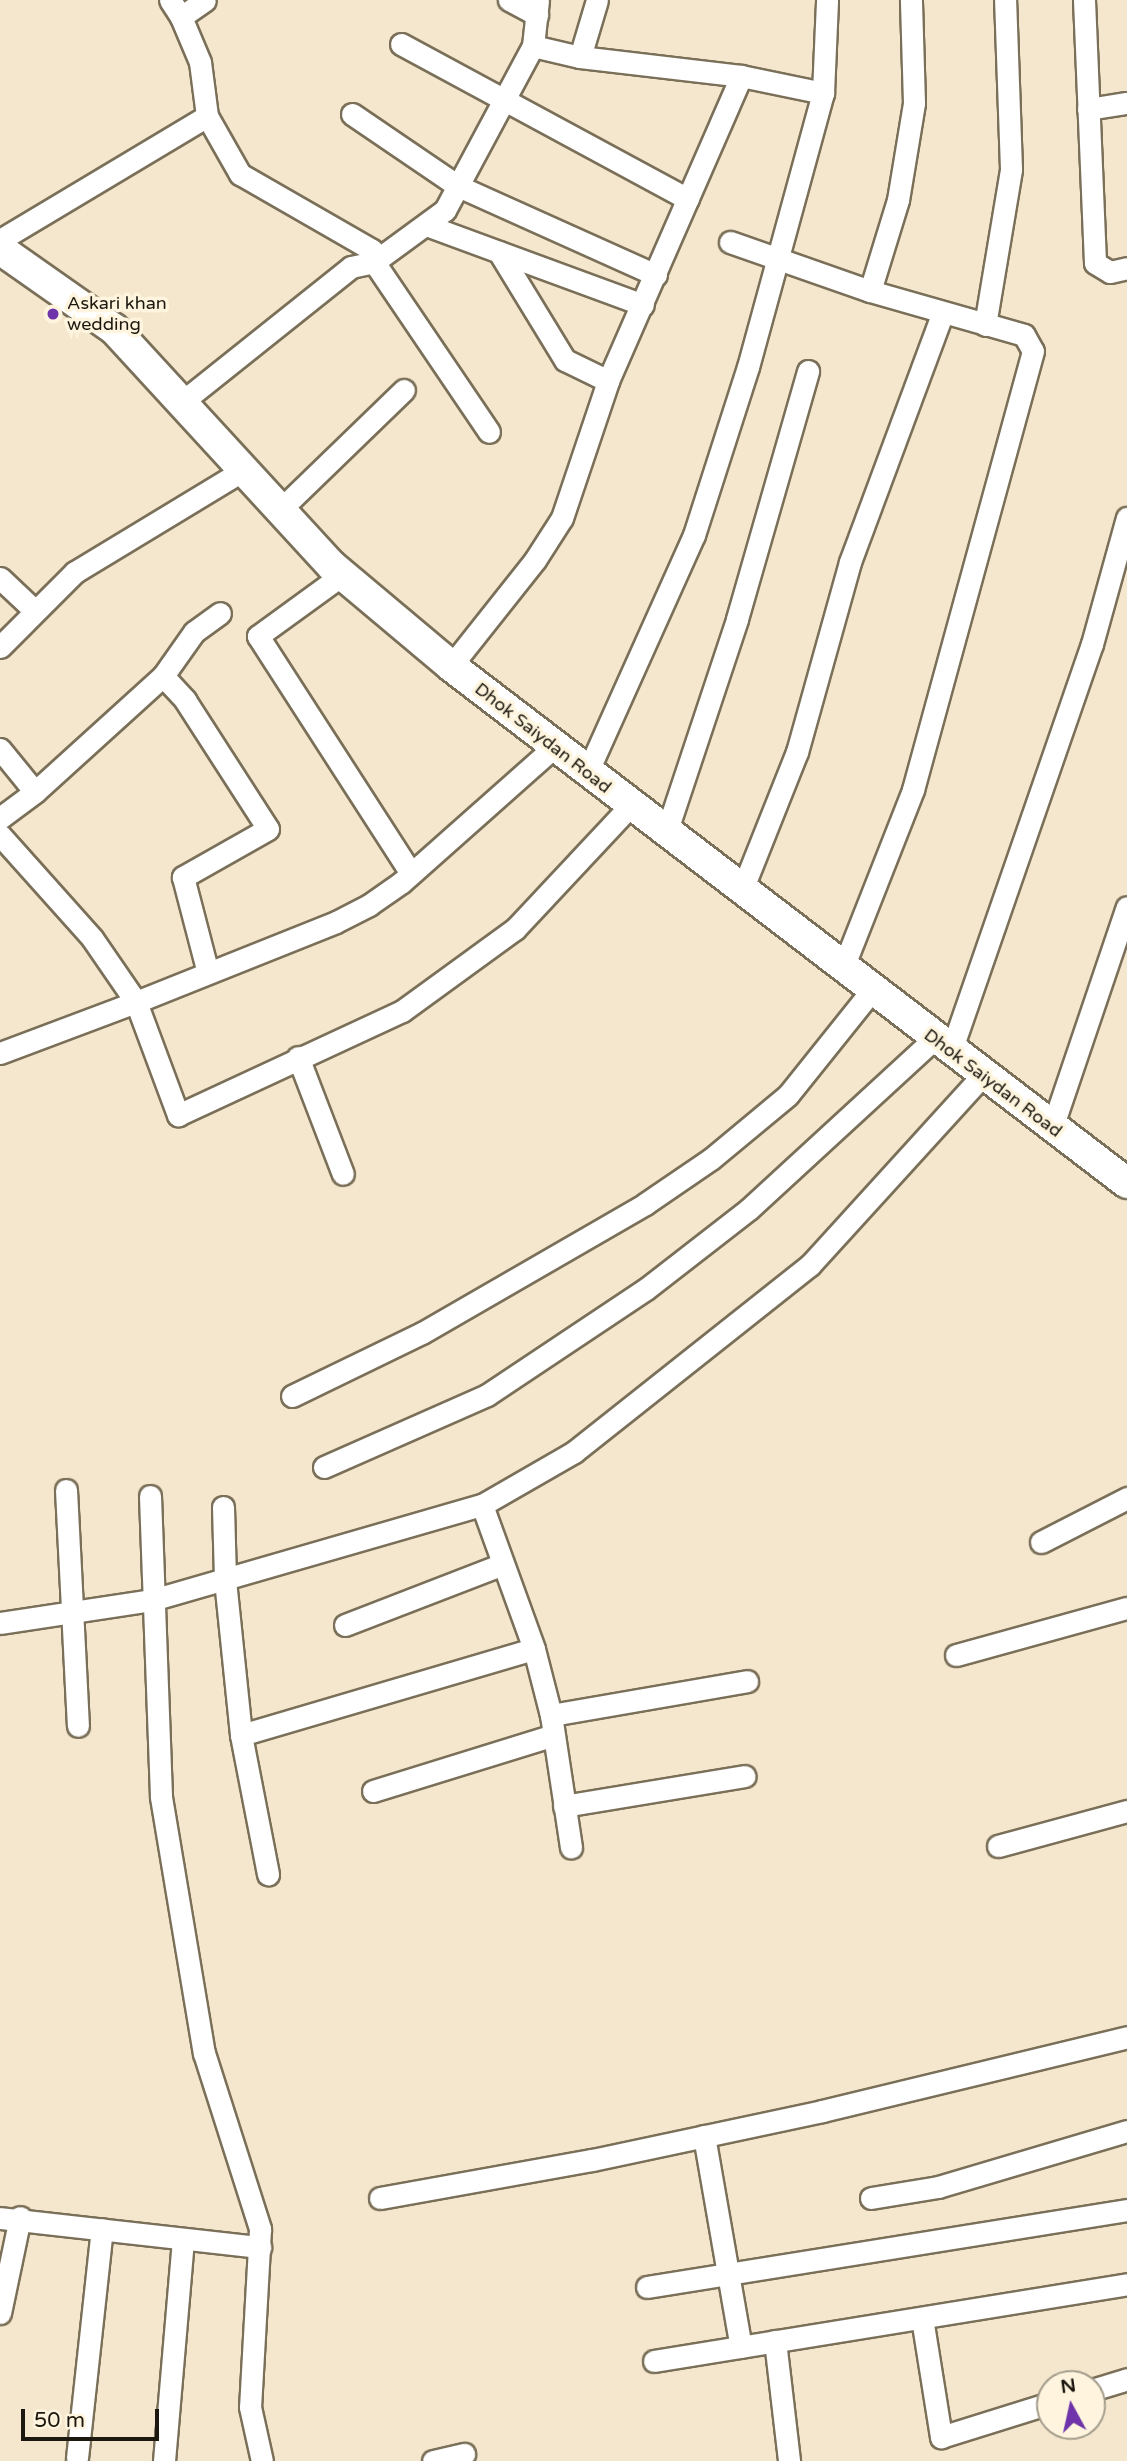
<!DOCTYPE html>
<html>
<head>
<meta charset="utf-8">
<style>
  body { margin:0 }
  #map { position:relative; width:1127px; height:2461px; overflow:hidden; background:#f4e7cd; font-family:"Varela Round",sans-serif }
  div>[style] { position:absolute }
  .roads { filter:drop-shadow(2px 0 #7a6f58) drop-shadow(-2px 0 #7a6f58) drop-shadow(0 2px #7a6f58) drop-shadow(0 -2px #7a6f58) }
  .street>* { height:21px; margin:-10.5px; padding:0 10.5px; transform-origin:10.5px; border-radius:10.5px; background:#fff }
  .secondary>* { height:30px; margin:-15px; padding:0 15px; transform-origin:15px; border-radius:15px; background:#fff }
  .dots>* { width:19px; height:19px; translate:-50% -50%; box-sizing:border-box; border:4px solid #fff5df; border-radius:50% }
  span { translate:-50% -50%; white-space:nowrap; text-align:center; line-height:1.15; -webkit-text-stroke:7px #fff5df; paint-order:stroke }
  .poi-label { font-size:18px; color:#1c180f }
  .left { translate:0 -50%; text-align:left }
  .street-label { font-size:18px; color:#1c180f }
  .north { position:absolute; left:1036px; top:2370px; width:70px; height:70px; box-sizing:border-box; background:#fff5df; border:2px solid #a49d8c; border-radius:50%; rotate:352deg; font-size:19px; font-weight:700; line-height:28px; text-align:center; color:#1c180f }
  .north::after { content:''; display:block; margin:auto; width:24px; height:32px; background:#6f34aa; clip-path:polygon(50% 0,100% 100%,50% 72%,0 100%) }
  .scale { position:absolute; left:21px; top:2409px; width:138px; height:32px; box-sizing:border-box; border:4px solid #1c180f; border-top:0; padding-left:9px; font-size:21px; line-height:24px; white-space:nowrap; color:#1c180f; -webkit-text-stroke:5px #fff5df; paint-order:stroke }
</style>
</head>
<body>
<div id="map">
  <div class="roads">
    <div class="street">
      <div style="left:170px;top:0;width:20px;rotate:57deg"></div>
      <div style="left:181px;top:17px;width:29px;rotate:-35deg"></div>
      <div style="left:509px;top:0;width:32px;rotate:28deg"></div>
      <div style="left:1084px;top:0;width:263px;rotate:87.6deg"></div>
      <div style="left:1095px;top:263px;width:17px;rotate:31deg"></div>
      <div style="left:1110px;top:272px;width:17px;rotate:-13deg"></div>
      <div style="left:401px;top:44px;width:326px;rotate:28.4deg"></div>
      <div style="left:533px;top:46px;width:46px;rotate:-83.8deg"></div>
      <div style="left:580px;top:57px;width:162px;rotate:6.7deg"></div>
      <div style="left:741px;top:76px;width:84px;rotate:11.7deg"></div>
      <div style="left:823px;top:93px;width:93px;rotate:-87.5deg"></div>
      <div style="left:1088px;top:109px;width:39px;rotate:-9deg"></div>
      <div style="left:352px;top:114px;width:128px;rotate:34.2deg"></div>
      <div style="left:458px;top:186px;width:217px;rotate:24.2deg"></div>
      <div style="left:207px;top:116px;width:67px;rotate:60.4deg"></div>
      <div style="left:240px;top:174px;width:152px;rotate:29.9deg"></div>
      <div style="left:372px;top:250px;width:12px;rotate:81deg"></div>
      <div style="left:374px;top:262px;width:205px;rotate:55.9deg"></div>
      <div style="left:426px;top:225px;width:231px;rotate:20.2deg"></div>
      <div style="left:0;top:240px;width:241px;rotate:-30.9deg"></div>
      <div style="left:207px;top:116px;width:54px;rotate:-97.4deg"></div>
      <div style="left:200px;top:62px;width:49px;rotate:-112.9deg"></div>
      <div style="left:730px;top:242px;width:148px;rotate:19.3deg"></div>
      <div style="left:870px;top:291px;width:160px;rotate:15.9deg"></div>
      <div style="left:1024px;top:335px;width:18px;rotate:61deg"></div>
      <div style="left:1033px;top:351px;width:455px;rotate:105.3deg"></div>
      <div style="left:913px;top:790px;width:191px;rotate:111.5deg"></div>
      <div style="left:499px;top:252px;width:127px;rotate:58.6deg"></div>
      <div style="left:565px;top:360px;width:48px;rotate:26deg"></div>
      <div style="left:870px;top:291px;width:95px;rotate:-72.9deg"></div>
      <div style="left:898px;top:200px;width:98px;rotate:-80.6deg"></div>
      <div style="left:914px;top:103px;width:103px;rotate:-91.7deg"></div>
      <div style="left:985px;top:325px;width:158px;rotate:-80.5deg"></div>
      <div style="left:1011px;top:169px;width:169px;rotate:-92deg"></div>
      <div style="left:182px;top:402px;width:216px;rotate:-38.6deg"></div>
      <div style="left:351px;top:267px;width:24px;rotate:-12deg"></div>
      <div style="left:374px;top:262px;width:88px;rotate:-36.2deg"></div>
      <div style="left:445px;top:210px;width:186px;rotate:-61.8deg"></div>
      <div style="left:533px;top:46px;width:48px;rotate:13.2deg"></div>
      <div style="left:580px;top:57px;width:59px;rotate:-73.4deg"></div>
      <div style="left:281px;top:509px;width:171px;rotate:-44.1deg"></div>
      <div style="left:342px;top:575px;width:104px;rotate:144deg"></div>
      <div style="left:258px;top:636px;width:282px;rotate:57.2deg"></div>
      <div style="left:0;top:578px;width:48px;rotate:43.3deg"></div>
      <div style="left:0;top:647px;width:106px;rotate:-45deg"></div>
      <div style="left:75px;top:572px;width:199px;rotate:-31.2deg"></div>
      <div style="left:451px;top:666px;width:135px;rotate:-51.6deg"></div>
      <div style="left:535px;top:560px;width:50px;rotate:-57.3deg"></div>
      <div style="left:562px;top:518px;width:145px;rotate:-71.4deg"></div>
      <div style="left:608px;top:381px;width:333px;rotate:-66.4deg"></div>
      <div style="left:163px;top:676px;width:33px;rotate:47deg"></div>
      <div style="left:185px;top:700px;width:153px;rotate:57.2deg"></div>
      <div style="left:268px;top:829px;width:98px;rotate:150.5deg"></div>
      <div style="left:183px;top:877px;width:99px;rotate:75.4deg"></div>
      <div style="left:0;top:749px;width:55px;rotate:50.9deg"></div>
      <div style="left:35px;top:792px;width:173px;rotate:-42.2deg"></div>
      <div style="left:163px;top:676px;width:54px;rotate:-54.8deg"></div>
      <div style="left:194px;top:632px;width:32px;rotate:-36deg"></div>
      <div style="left:587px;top:773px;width:261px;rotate:-65.8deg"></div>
      <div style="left:694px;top:535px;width:176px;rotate:-72.2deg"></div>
      <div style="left:748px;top:367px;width:284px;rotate:-74.7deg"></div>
      <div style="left:0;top:818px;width:44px;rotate:-36.6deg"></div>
      <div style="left:666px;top:833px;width:225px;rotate:-71.6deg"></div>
      <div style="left:737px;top:619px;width:258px;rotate:-74deg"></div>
      <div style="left:0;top:835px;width:138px;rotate:48.2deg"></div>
      <div style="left:92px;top:938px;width:78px;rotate:55.5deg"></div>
      <div style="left:136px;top:1002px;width:215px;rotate:-21.8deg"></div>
      <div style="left:336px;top:922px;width:37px;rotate:-27deg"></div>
      <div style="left:369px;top:905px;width:40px;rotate:-34.9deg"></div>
      <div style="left:402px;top:882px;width:203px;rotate:-41.6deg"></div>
      <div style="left:742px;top:890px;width:149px;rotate:-68.3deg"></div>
      <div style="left:797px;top:752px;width:197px;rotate:-74.4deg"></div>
      <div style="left:850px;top:562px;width:265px;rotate:-69.6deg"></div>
      <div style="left:951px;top:1051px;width:431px;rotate:-70.9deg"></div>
      <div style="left:1092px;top:644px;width:131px;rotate:-74.5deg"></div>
      <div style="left:0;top:1053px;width:145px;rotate:-20.6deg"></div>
      <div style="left:136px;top:1002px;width:121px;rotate:69.6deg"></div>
      <div style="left:178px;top:1115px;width:247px;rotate:-24.9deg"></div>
      <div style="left:402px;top:1011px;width:140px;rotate:-36deg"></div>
      <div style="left:515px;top:929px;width:168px;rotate:-46.9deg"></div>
      <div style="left:298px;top:1057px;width:125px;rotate:69deg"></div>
      <div style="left:1052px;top:1128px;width:233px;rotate:-71.3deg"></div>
      <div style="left:292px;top:1396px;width:144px;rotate:-25.9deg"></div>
      <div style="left:422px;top:1333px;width:258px;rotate:-30deg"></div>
      <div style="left:645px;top:1204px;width:80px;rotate:-34.3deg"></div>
      <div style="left:711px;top:1159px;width:100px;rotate:-39.7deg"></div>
      <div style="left:788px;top:1095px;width:134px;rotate:-51.3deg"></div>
      <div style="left:324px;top:1467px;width:178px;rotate:-23.8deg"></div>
      <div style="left:487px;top:1395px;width:191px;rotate:-33.7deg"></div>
      <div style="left:646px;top:1289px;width:130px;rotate:-37.8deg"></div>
      <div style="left:749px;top:1209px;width:253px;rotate:-42.6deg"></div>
      <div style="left:66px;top:1490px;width:236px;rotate:87.1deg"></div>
      <div style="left:150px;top:1496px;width:301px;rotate:87.9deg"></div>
      <div style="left:161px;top:1797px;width:260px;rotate:80.5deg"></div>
      <div style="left:204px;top:2053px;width:185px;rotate:72.3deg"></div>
      <div style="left:260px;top:2229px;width:178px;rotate:93.2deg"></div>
      <div style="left:250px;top:2407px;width:55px;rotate:77.5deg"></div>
      <div style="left:482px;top:1505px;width:153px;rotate:70.1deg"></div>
      <div style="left:534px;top:1649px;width:68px;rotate:75.6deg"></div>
      <div style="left:551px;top:1715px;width:134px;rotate:81.4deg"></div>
      <div style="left:223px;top:1507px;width:73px;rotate:88.4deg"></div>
      <div style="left:225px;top:1580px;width:156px;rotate:84.1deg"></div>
      <div style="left:241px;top:1735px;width:142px;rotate:79deg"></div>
      <div style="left:1041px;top:1542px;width:97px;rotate:-27.1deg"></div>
      <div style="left:0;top:1623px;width:154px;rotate:-8.6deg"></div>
      <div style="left:152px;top:1600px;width:343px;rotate:-16.1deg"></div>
      <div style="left:482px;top:1505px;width:106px;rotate:-29.9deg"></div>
      <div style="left:574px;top:1452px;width:301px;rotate:-38.4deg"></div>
      <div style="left:810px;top:1265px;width:257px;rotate:-47.7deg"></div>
      <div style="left:345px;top:1625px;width:169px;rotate:-21.1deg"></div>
      <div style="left:956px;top:1655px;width:177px;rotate:-15.4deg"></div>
      <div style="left:551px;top:1715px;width:199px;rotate:-9.8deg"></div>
      <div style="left:241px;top:1735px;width:305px;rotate:-16.4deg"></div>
      <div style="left:373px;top:1791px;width:189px;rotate:-17.2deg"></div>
      <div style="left:564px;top:1806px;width:183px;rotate:-9.4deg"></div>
      <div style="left:998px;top:1846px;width:134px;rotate:-15.2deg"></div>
      <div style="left:704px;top:2136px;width:214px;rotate:80.1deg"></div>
      <div style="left:380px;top:2198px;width:215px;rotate:-10.2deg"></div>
      <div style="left:592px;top:2160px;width:235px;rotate:-12deg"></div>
      <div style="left:822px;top:2111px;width:314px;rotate:-13.6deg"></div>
      <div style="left:871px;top:2198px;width:68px;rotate:-9.3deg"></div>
      <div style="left:938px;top:2187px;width:197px;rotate:-16.5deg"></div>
      <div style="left:0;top:2218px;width:262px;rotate:6.4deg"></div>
      <div style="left:647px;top:2287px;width:486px;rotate:-9.1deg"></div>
      <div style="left:0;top:2313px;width:98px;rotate:-78.2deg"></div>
      <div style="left:922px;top:2318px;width:121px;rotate:80.9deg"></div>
      <div style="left:941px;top:2437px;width:114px;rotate:-17.3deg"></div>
      <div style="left:775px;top:2341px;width:121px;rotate:83.3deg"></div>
      <div style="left:654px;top:2361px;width:479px;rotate:-9.2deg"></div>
      <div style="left:1092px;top:2390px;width:37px;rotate:-17deg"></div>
      <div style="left:77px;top:2458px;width:230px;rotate:-83.8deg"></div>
      <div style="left:164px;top:2461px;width:221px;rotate:-85.1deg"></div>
      <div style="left:433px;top:2461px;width:32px;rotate:-13deg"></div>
    </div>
    <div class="secondary">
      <div style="left:0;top:249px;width:139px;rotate:35.1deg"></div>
      <div style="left:114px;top:329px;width:322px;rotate:47.4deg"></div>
      <div style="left:332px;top:566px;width:155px;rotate:40deg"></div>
      <div style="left:451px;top:666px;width:851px;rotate:37.41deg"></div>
    </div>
  </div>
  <div class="dots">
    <div style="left:53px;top:314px;background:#6f34aa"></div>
  </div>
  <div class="poi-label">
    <span class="left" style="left:67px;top:314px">Askari khan<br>wedding</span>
  </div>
  <div class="street-label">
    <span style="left:543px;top:738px;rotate:38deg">Dhok Saiydan Road</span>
    <span style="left:993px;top:1083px;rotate:37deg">Dhok Saiydan Road</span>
  </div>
  <div class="north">N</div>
  <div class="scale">50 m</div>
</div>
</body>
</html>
